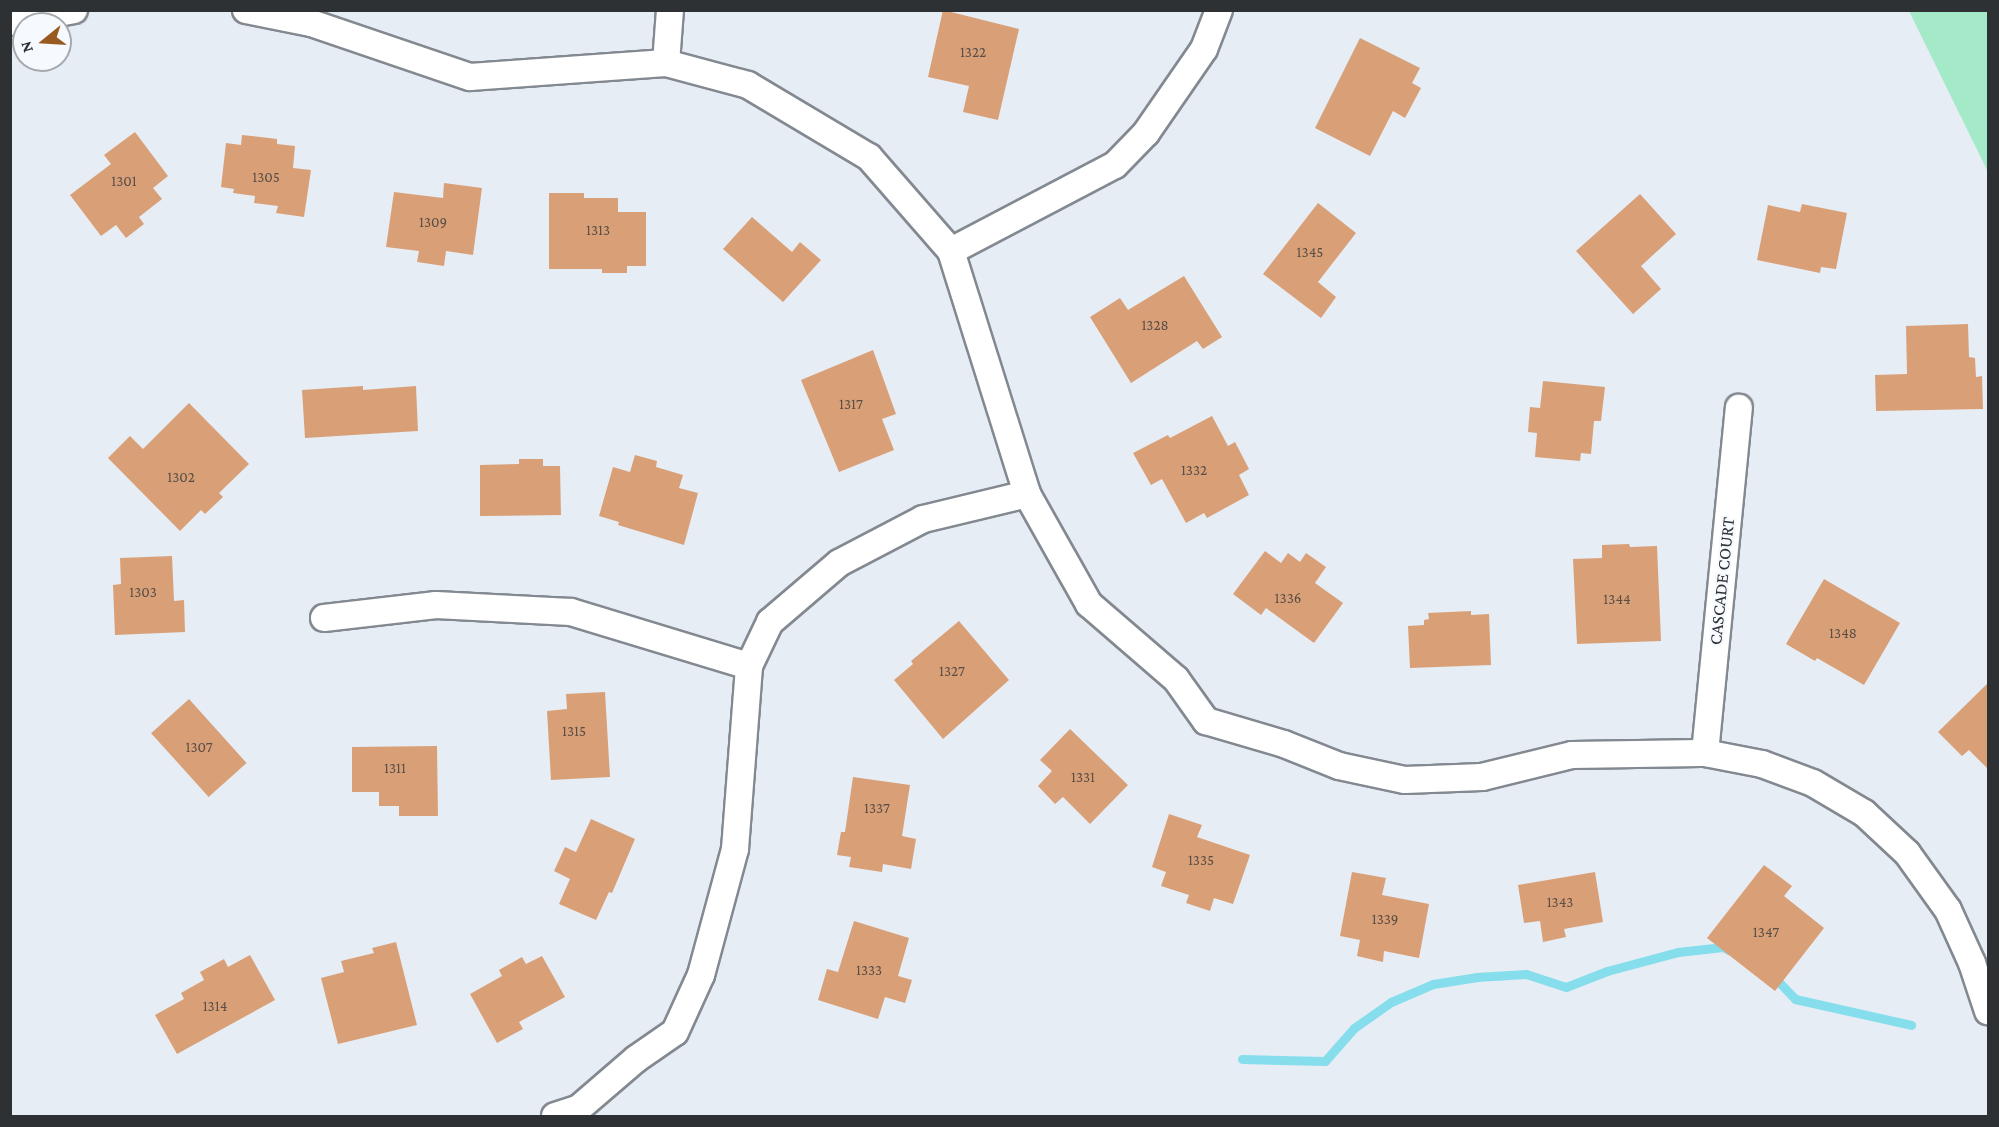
<!DOCTYPE html>
<html>
<head>
<meta charset="utf-8">
<style>
  body { margin:0 }
  #map { position:relative; width:1999px; height:1127px; overflow:hidden; background:#e6edf5; font-family:"Crimson Pro",serif }
  div>[style] { position:absolute }
  .green>* { inset:0; background:#a4eac8 }
  .stream>* { height:9px; margin:-4.5px; padding:0 4.5px; transform-origin:4.5px; border-radius:4.5px; background:#86deed }
  .building>* { inset:0; background:#d9a078; transform-origin:0 0 }
  .roads { filter:drop-shadow(2px 0 #838990) drop-shadow(-2px 0 #838990) drop-shadow(0 2px #838990) drop-shadow(0 -2px #838990) }
  .street>* { height:26px; margin:-13px; padding:0 13px; transform-origin:13px; border-radius:13px; background:#fff }
  span { translate:-50% -50%; white-space:nowrap; text-align:center; line-height:1.15; -webkit-text-stroke:4.5px #f6faff; paint-order:stroke }
  .number-label { font-size:15px; color:#594d45 }
  .number-label span { -webkit-text-stroke-width:0 }
  .street-label { font-size:18px; color:#2e3134 }
  .frame { position:absolute; inset:0; border:12px solid #2e3134; pointer-events:none }
  .north { position:absolute; left:12px; top:12px; width:60px; height:60px; box-sizing:border-box; background:#f6faff; border:2px solid #a6aaae; border-radius:50%; rotate:252deg; font-size:16px; font-weight:700; line-height:24px; text-align:center; color:#2e3134 }
  .north::after { content:''; display:block; margin:auto; width:21px; height:27px; background:#985a20; clip-path:polygon(50% 0,100% 100%,50% 72%,0 100%) }
</style>
</head>
<body>
<div id="map">
  <div class="green">
    <div style="clip-path:polygon(1909px 11px,1988px 11px,1988px 172px)"></div>
  </div>
  <div class="stream">
    <div style="left:1774px;top:977px;width:30px;rotate:46deg"></div>
    <div style="left:1795px;top:999px;width:119px;rotate:12.6deg"></div>
    <div style="left:1242px;top:1059px;width:83px;rotate:1.4deg"></div>
    <div style="left:1325px;top:1061px;width:44px;rotate:-48.7deg"></div>
    <div style="left:1354px;top:1028px;width:45px;rotate:-35.1deg"></div>
    <div style="left:1391px;top:1002px;width:46px;rotate:-23.2deg"></div>
    <div style="left:1433px;top:984px;width:45px;rotate:-9deg"></div>
    <div style="left:1477px;top:977px;width:49px;rotate:-3.5deg"></div>
    <div style="left:1526px;top:974px;width:42px;rotate:18deg"></div>
    <div style="left:1566px;top:987px;width:44px;rotate:-21.3deg"></div>
    <div style="left:1607px;top:971px;width:73px;rotate:-15deg"></div>
    <div style="left:1678px;top:952px;width:45px;rotate:-6.3deg"></div>
    <div style="left:1723px;top:947px;width:7px;rotate:27deg"></div>
  </div>
  <div class="building">
    <div style="clip-path:polygon(943px 10px,1019px 29px,998px 120px,963px 112px,969px 86px,928px 77px)"></div>
    <div style="clip-path:polygon(1360px 38px,1420px 68px,1412px 83px,1421px 88px,1405px 118px,1393px 111px,1370px 156px,1315px 128px)"></div>
    <div style="clip-path:polygon(135px 132px,168px 176px,153px 188px,162px 199px,139px 217px,144px 224px,126px 238px,116px 225px,101px 236px,70px 195px,111px 164px,104px 155px)"></div>
    <div style="clip-path:polygon(242px 135px,277px 139px,277px 144px,295px 146px,293px 168px,311px 170px,304px 217px,276px 213px,278px 206px,254px 203px,255px 196px,233px 193px,234px 189px,221px 187px,226px 143px,241px 145px)"></div>
    <div style="clip-path:polygon(444px 183px,482px 188px,473px 255px,446px 251px,444px 266px,417px 262px,419px 251px,386px 247px,394px 192px,443px 198px)"></div>
    <div style="clip-path:polygon(549px 193px,584px 193px,584px 198px,618px 198px,618px 212px,646px 212px,646px 266px,627px 266px,627px 273px,602px 273px,602px 269px,549px 269px)"></div>
    <div style="clip-path:polygon(1640px 194px,1676px 234px,1641px 266px,1661px 289px,1633px 314px,1576px 251px)"></div>
    <div style="clip-path:polygon(1318px 203px,1356px 233px,1318px 282px,1336px 297px,1321px 318px,1263px 274px)"></div>
    <div style="clip-path:polygon(1802px 204px,1847px 213px,1836px 269px,1821px 267px,1820px 273px,1757px 260px,1768px 205px,1800px 212px)"></div>
    <div style="clip-path:polygon(752px 217px,792px 252px,800px 242px,821px 260px,783px 302px,723px 249px)"></div>
    <div style="clip-path:polygon(1184px 276px,1222px 337px,1203px 349px,1197px 341px,1131px 383px,1090px 317px,1120px 298px,1128px 310px)"></div>
    <div style="clip-path:polygon(1968px 324px,1969px 357px,1975px 358px,1976px 377px,1982px 376px,1983px 409px,1876px 411px,1875px 375px,1907px 374px,1906px 326px)"></div>
    <div style="clip-path:polygon(873px 350px,896px 414px,882px 419px,894px 450px,839px 472px,801px 380px)"></div>
    <div style="clip-path:polygon(1543px 381px,1605px 387px,1601px 421px,1594px 421px,1591px 454px,1581px 453px,1580px 461px,1535px 457px,1537px 433px,1528px 432px,1530px 407px,1540px 408px)"></div>
    <div style="clip-path:polygon(363px 386px,363px 390px,416px 386px,418px 431px,305px 438px,302px 390px)"></div>
    <div style="clip-path:polygon(189px 403px,249px 464px,219px 493px,223px 497px,205px 514px,201px 510px,180px 531px,108px 458px,130px 436px,143px 449px)"></div>
    <div style="clip-path:polygon(1212px 416px,1228px 446px,1235px 442px,1249px 469px,1239px 475px,1249px 495px,1207px 518px,1204px 513px,1186px 523px,1162px 479px,1151px 485px,1133px 453px,1168px 435px,1170px 438px)"></div>
    <div style="clip-path:polygon(635px 455px,657px 461px,656px 467px,683px 475px,679px 488px,698px 493px,684px 545px,618px 525px,619px 522px,599px 516px,613px 467px,630px 472px)"></div>
    <div style="clip-path:polygon(519px 459px,543px 459px,543px 466px,560px 466px,561px 515px,480px 516px,480px 465px,519px 464px)"></div>
    <div style="clip-path:polygon(1629px 544px,1630px 547px,1657px 546px,1661px 641px,1577px 644px,1573px 559px,1602px 558px,1602px 545px)"></div>
    <div style="clip-path:polygon(1265px 551px,1281px 563px,1288px 553px,1300px 562px,1306px 553px,1326px 567px,1315px 583px,1343px 603px,1314px 643px,1266px 608px,1261px 615px,1233px 594px)"></div>
    <div style="clip-path:polygon(172px 556px,174px 601px,184px 600px,185px 632px,115px 635px,113px 585px,121px 584px,120px 558px)"></div>
    <div style="clip-path:polygon(1824px 579px,1900px 623px,1864px 685px,1817px 658px,1815px 661px,1786px 644px)"></div>
    <div style="clip-path:polygon(1471px 611px,1471px 615px,1489px 614px,1491px 665px,1410px 668px,1408px 626px,1424px 625px,1424px 620px,1429px 619px,1428px 613px)"></div>
    <div style="clip-path:polygon(959px 621px,1009px 680px,943px 739px,894px 680px,913px 664px,911px 661px)"></div>
    <div style="clip-path:polygon(1989px 682px,1989px 770px,1969px 750px,1962px 756px,1938px 732px)"></div>
    <div style="clip-path:polygon(605px 692px,610px 777px,551px 780px,547px 711px,567px 709px,566px 694px)"></div>
    <div style="left:189px;top:699px;width:86px;height:51px;rotate:48deg"></div>
    <div style="clip-path:polygon(1070px 729px,1128px 785px,1090px 824px,1063px 797px,1055px 804px,1038px 786px,1052px 771px,1040px 760px)"></div>
    <div style="clip-path:polygon(437px 746px,438px 816px,399px 816px,399px 806px,379px 806px,379px 792px,352px 792px,352px 747px)"></div>
    <div style="clip-path:polygon(853px 777px,910px 785px,902px 836px,916px 839px,911px 869px,883px 864px,882px 872px,849px 867px,851px 857px,837px 855px,841px 832px,845px 832px)"></div>
    <div style="clip-path:polygon(1169px 814px,1202px 825px,1197px 837px,1250px 855px,1233px 904px,1214px 898px,1210px 911px,1186px 903px,1189px 895px,1161px 886px,1166px 872px,1152px 867px)"></div>
    <div style="clip-path:polygon(591px 819px,635px 839px,612px 893px,609px 892px,596px 920px,559px 904px,570px 879px,554px 871px,565px 847px,576px 852px)"></div>
    <div style="clip-path:polygon(1764px 865px,1792px 886px,1784px 896px,1824px 928px,1775px 991px,1707px 938px)"></div>
    <div style="clip-path:polygon(1352px 872px,1386px 878px,1382px 895px,1429px 904px,1419px 958px,1384px 951px,1383px 962px,1357px 956px,1360px 940px,1340px 936px)"></div>
    <div style="clip-path:polygon(1595px 872px,1603px 922px,1564px 929px,1566px 937px,1543px 942px,1540px 921px,1524px 923px,1518px 885px)"></div>
    <div style="clip-path:polygon(854px 921px,909px 938px,898px 976px,912px 980px,905px 1003px,885px 997px,878px 1019px,818px 1000px,827px 969px,838px 972px)"></div>
    <div style="clip-path:polygon(396px 942px,417px 1025px,338px 1044px,321px 978px,344px 972px,341px 961px,374px 953px,372px 948px)"></div>
    <div style="clip-path:polygon(250px 955px,275px 1000px,177px 1054px,155px 1015px,184px 999px,181px 993px,204px 980px,200px 972px,224px 959px,228px 967px)"></div>
    <div style="clip-path:polygon(542px 956px,565px 997px,519px 1022px,523px 1029px,497px 1043px,470px 994px,502px 976px,499px 970px,522px 957px,526px 964px)"></div>
  </div>
  <div class="roads">
    <div class="street">
      <div style="left:246px;top:10px;width:66px;rotate:11.3deg"></div>
      <div style="left:311px;top:23px;width:168px;rotate:18.8deg"></div>
      <div style="left:470px;top:77px;width:196px;rotate:-4.1deg"></div>
      <div style="left:666px;top:63px;width:85px;rotate:15deg"></div>
      <div style="left:748px;top:85px;width:141px;rotate:30.8deg"></div>
      <div style="left:869px;top:157px;width:125px;rotate:48.9deg"></div>
      <div style="left:951px;top:251px;width:255px;rotate:72.6deg"></div>
      <div style="left:1027px;top:494px;width:126px;rotate:60.6deg"></div>
      <div style="left:1089px;top:604px;width:115px;rotate:40.8deg"></div>
      <div style="left:1176px;top:679px;width:52px;rotate:54.5deg"></div>
      <div style="left:1206px;top:721px;width:81px;rotate:16.4deg"></div>
      <div style="left:1284px;top:744px;width:59px;rotate:21.8deg"></div>
      <div style="left:1339px;top:766px;width:67px;rotate:12deg"></div>
      <div style="left:1405px;top:780px;width:77px;rotate:-2.2deg"></div>
      <div style="left:1482px;top:777px;width:93px;rotate:-13.7deg"></div>
      <div style="left:1572px;top:755px;width:133px;rotate:-0.9deg"></div>
      <div style="left:1705px;top:753px;width:58px;rotate:10.9deg"></div>
      <div style="left:1762px;top:764px;width:54px;rotate:20.4deg"></div>
      <div style="left:1813px;top:783px;width:59px;rotate:30.5deg"></div>
      <div style="left:1864px;top:813px;width:59px;rotate:42.9deg"></div>
      <div style="left:1907px;top:853px;width:70px;rotate:54.3deg"></div>
      <div style="left:1948px;top:910px;width:58px;rotate:65.6deg"></div>
      <div style="left:1972px;top:963px;width:51px;rotate:71.6deg"></div>
      <div style="left:10px;top:22px;width:65px;rotate:-10.6deg"></div>
      <div style="left:666px;top:63px;width:53px;rotate:-85.7deg"></div>
      <div style="left:951px;top:251px;width:185px;rotate:-27.7deg"></div>
      <div style="left:1115px;top:165px;width:45px;rotate:-45.9deg"></div>
      <div style="left:1146px;top:133px;width:102px;rotate:-55.4deg"></div>
      <div style="left:1204px;top:49px;width:42px;rotate:-69deg"></div>
      <div style="left:324px;top:618px;width:113px;rotate:-6.6deg"></div>
      <div style="left:436px;top:605px;width:135px;rotate:3deg"></div>
      <div style="left:571px;top:612px;width:186px;rotate:16.9deg"></div>
      <div style="left:1705px;top:753px;width:347px;rotate:-84.4deg"></div>
      <div style="left:555px;top:1116px;width:25px;rotate:-18deg"></div>
      <div style="left:579px;top:1108px;width:75px;rotate:-40.7deg"></div>
      <div style="left:636px;top:1059px;width:47px;rotate:-34.7deg"></div>
      <div style="left:675px;top:1032px;width:63px;rotate:-65.5deg"></div>
      <div style="left:701px;top:975px;width:131px;rotate:-74.9deg"></div>
      <div style="left:735px;top:849px;width:184px;rotate:-85.6deg"></div>
      <div style="left:749px;top:666px;width:49px;rotate:-64.5deg"></div>
      <div style="left:770px;top:622px;width:91px;rotate:-40.5deg"></div>
      <div style="left:839px;top:563px;width:95px;rotate:-27.6deg"></div>
      <div style="left:923px;top:519px;width:107px;rotate:-13.5deg"></div>
    </div>
  </div>
  <div class="number-label">
    <span style="left:973px;top:53px">1322</span>
    <span style="left:266px;top:178px">1305</span>
    <span style="left:124px;top:182px">1301</span>
    <span style="left:433px;top:223px">1309</span>
    <span style="left:598px;top:231px">1313</span>
    <span style="left:1310px;top:253px">1345</span>
    <span style="left:1155px;top:326px">1328</span>
    <span style="left:851px;top:405px">1317</span>
    <span style="left:1194px;top:471px">1332</span>
    <span style="left:181px;top:478px">1302</span>
    <span style="left:143px;top:593px">1303</span>
    <span style="left:1288px;top:599px">1336</span>
    <span style="left:1617px;top:600px">1344</span>
    <span style="left:1843px;top:634px">1348</span>
    <span style="left:952px;top:672px">1327</span>
    <span style="left:574px;top:732px">1315</span>
    <span style="left:199px;top:748px">1307</span>
    <span style="left:395px;top:769px">1311</span>
    <span style="left:1083px;top:778px">1331</span>
    <span style="left:877px;top:809px">1337</span>
    <span style="left:1201px;top:861px">1335</span>
    <span style="left:1560px;top:903px">1343</span>
    <span style="left:1385px;top:920px">1339</span>
    <span style="left:1766px;top:933px">1347</span>
    <span style="left:869px;top:971px">1333</span>
    <span style="left:215px;top:1007px">1314</span>
  </div>
  <div class="street-label">
    <span style="left:1722px;top:581px;rotate:-84deg">CASCADE COURT</span>
  </div>
  <div class="frame"></div>
  <div class="north">N</div>
</div>
</body>
</html>
